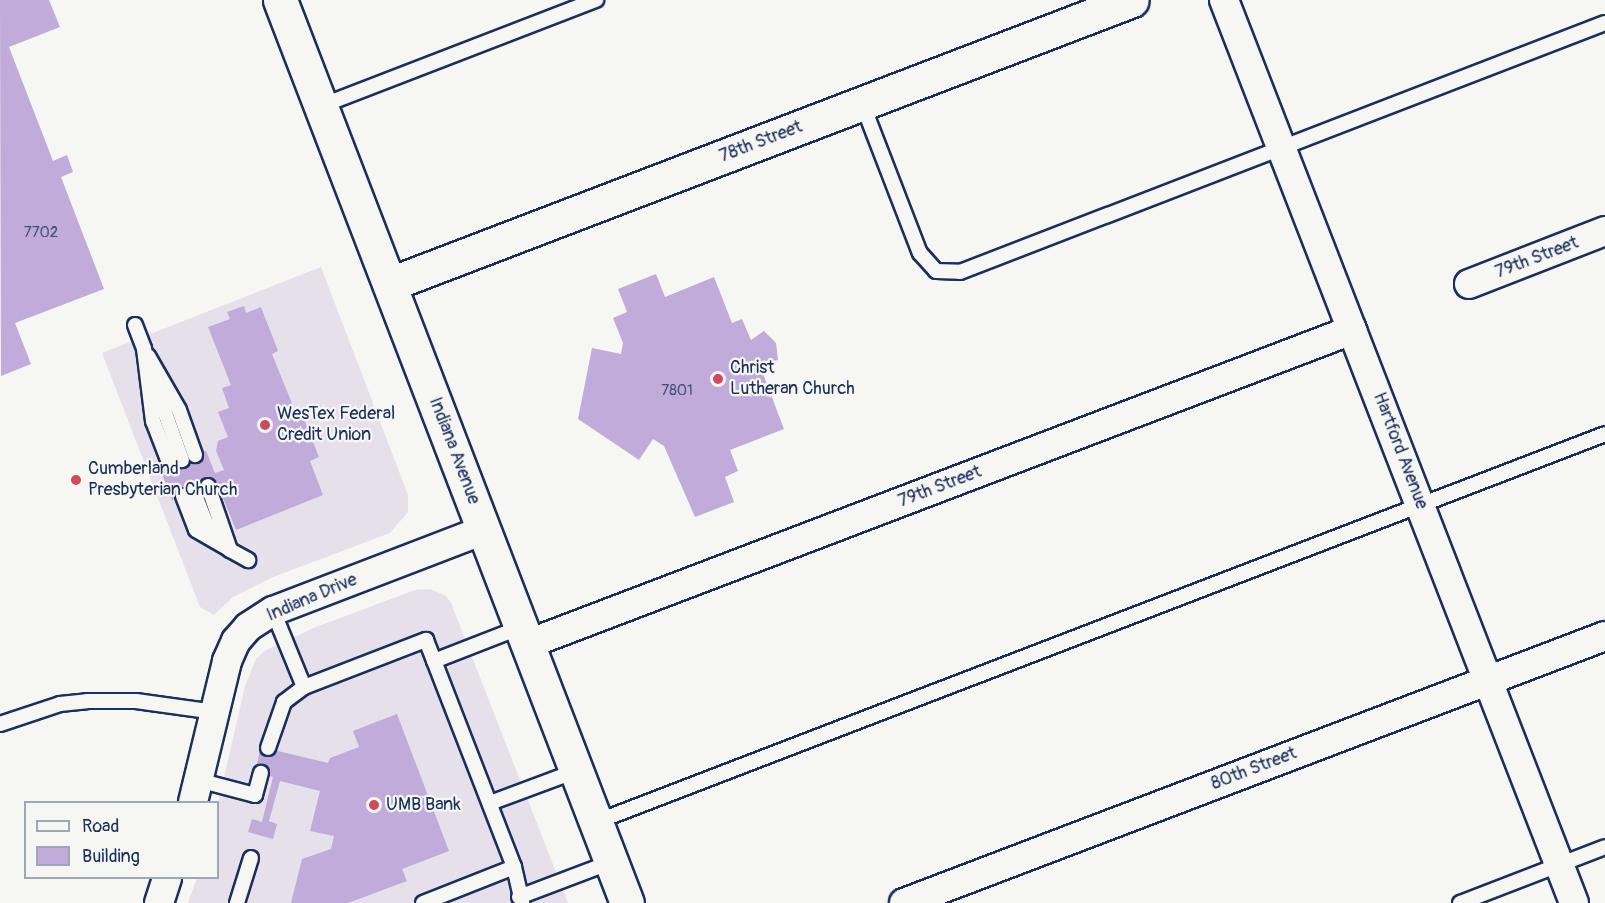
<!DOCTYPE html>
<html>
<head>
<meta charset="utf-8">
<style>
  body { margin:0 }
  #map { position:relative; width:1605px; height:903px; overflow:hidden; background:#f6f6f2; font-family:Pangolin,sans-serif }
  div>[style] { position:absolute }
  .built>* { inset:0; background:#e6e0eb }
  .building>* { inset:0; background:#c0abda }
  .roads { filter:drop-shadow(2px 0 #1b2f5e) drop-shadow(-2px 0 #1b2f5e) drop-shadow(0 2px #1b2f5e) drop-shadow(0 -2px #1b2f5e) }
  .lane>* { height:14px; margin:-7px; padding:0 7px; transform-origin:7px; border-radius:7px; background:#f6f6f2 }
  .street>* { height:28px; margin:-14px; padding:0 14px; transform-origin:14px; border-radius:14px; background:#f6f6f2 }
  .secondary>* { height:33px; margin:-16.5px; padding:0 16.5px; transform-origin:16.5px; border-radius:16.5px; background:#f6f6f2 }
  .dots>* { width:16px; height:16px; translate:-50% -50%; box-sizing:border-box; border:3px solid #f6f6f2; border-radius:50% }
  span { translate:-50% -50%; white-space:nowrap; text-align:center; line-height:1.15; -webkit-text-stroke:4.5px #f6f6f2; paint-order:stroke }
  .number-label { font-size:15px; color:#444e7d }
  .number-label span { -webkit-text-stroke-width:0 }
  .street-label { font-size:18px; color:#1b2f5e }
  .poi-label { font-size:18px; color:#1b2f5e }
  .left { translate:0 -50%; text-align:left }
  .legend { position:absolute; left:24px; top:801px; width:195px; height:78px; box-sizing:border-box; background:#f6f6f2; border:2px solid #9ea6b7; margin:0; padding:8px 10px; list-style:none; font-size:18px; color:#1b2f5e }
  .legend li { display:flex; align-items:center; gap:12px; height:30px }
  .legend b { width:30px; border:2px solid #9ea6b7 }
</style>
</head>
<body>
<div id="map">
  <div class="built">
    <div style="clip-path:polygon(321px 267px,408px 495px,408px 512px,390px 533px,273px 577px,233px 597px,214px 615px,200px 607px,102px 353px)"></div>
    <div style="clip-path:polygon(430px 589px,446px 596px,451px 603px,568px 903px,188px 903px,197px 878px,218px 878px,218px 804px,245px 686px,256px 659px,266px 650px,316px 627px,415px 590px)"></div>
  </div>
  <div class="building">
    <div style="clip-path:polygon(0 0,49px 0,60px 27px,9px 47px,53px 161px,67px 155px,73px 172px,61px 177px,104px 289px,15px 323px,31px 364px,1px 376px)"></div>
    <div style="clip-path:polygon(656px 274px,665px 297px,714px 277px,732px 323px,742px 319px,751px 340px,764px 331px,776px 343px,778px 360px,759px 363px,784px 429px,730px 450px,738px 471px,725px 477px,734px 502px,695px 517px,664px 446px,653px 439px,639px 460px,578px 419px,592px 348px,621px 354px,623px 343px,613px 318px,627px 312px,618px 289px)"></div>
    <div style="clip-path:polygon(244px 306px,246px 313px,261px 307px,278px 351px,272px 354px,295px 411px,300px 409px,319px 457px,310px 461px,323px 495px,236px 530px,217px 483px,172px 500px,160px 469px,206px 451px,215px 473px,224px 470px,216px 451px,218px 441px,228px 437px,218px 412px,229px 408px,222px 388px,231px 385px,208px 327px,230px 319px,227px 312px)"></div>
    <div style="clip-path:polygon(397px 714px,449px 851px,402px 869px,407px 881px,348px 903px,291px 903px,302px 859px,331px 849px,334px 836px,310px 831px,320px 791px,280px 781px,269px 821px,277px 824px,273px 839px,248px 832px,252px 819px,262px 822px,273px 777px,255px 772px,261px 747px,328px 763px,330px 758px,359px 747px,353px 731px)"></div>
  </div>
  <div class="roads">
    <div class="lane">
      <div style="left:862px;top:103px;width:161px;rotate:68.9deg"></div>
      <div style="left:920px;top:253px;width:24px;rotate:48deg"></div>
      <div style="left:936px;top:271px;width:24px;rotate:2deg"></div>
      <div style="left:960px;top:272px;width:691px;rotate:-21.11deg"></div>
      <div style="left:321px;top:106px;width:295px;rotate:-21.1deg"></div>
      <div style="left:135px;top:325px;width:26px;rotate:69deg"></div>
      <div style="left:144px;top:349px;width:73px;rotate:82.9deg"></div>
      <div style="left:153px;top:421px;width:47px;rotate:68.9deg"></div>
      <div style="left:148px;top:356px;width:62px;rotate:60.1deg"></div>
      <div style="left:179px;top:410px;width:48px;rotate:70.4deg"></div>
      <div style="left:154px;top:382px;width:83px;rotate:70.3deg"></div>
      <div style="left:208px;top:486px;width:68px;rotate:71deg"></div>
      <div style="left:230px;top:550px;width:21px;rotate:29deg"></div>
      <div style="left:194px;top:492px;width:33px;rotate:69deg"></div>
      <div style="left:206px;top:523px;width:22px;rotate:47deg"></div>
      <div style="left:183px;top:496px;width:36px;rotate:69deg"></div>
      <div style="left:196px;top:530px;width:39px;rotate:30deg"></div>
      <div style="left:273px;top:611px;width:82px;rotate:67.8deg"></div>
      <div style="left:304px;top:687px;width:131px;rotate:-21.1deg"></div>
      <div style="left:426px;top:640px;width:243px;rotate:68.8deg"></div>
      <div style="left:434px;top:661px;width:93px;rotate:-21.3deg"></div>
      <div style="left:0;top:724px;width:63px;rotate:-18.4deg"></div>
      <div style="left:60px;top:704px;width:27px;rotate:-6deg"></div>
      <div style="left:87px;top:701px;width:49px"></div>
      <div style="left:136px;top:701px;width:80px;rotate:7.9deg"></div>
      <div style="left:268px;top:748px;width:49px;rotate:-70.8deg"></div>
      <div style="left:284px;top:702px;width:25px;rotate:-37deg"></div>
      <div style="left:198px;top:780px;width:59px;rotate:14.7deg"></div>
      <div style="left:255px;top:795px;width:23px;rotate:-75deg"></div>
      <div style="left:490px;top:803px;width:92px;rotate:-20.4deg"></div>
      <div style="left:596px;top:822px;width:1081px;rotate:-21.03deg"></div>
      <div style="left:519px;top:897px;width:98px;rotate:-20.8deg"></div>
      <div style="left:237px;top:903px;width:47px;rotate:-72.7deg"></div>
      <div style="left:423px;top:903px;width:98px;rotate:-21.6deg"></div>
      <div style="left:514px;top:867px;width:37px;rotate:77deg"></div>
      <div style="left:1460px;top:903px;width:155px;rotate:-21.1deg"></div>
    </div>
    <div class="street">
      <div style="left:1224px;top:0;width:968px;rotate:68.81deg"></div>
      <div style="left:1469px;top:284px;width:146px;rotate:-21.3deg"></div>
      <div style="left:528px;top:644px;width:882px;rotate:-20.86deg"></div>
      <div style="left:193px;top:802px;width:145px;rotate:-76.4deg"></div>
      <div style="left:227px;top:661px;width:22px;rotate:-66deg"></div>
      <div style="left:236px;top:641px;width:18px;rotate:-49deg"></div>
      <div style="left:248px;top:627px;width:30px;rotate:-33deg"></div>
      <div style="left:273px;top:611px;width:226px;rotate:-21deg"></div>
      <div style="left:159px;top:903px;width:26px;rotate:-72deg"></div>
      <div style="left:904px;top:903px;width:750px;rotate:-20.85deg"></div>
    </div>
    <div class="secondary">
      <div style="left:280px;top:0;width:967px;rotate:68.98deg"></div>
      <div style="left:390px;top:284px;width:794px;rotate:-20.94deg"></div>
    </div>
  </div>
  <div class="dots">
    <div style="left:718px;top:379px;background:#d1495b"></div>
    <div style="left:265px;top:425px;background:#d1495b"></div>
    <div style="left:76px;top:480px;background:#d1495b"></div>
    <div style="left:374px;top:805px;background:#d1495b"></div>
  </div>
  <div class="number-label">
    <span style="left:41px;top:233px">7702</span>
    <span style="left:677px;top:391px">7801</span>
  </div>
  <div class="street-label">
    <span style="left:761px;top:142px;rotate:-21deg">78th Street</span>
    <span style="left:1537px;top:258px;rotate:-21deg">79th Street</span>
    <span style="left:454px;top:451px;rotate:69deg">Indiana Avenue</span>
    <span style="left:1400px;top:451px;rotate:69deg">Hartford Avenue</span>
    <span style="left:940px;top:487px;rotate:-21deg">79th Street</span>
    <span style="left:312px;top:598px;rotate:-23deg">Indiana Drive</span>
    <span style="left:1254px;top:769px;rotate:-21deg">80th Street</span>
  </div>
  <div class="poi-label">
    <span class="left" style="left:730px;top:379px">Christ<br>Lutheran Church</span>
    <span class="left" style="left:277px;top:425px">WesTex Federal<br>Credit Union</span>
    <span class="left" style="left:88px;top:480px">Cumberland<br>Presbyterian Church</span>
    <span class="left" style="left:386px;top:805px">UMB Bank</span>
  </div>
  <ul class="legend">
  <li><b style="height:8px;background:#f6f6f2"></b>Road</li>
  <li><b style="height:16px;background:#c0abda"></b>Building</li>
  </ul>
</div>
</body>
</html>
